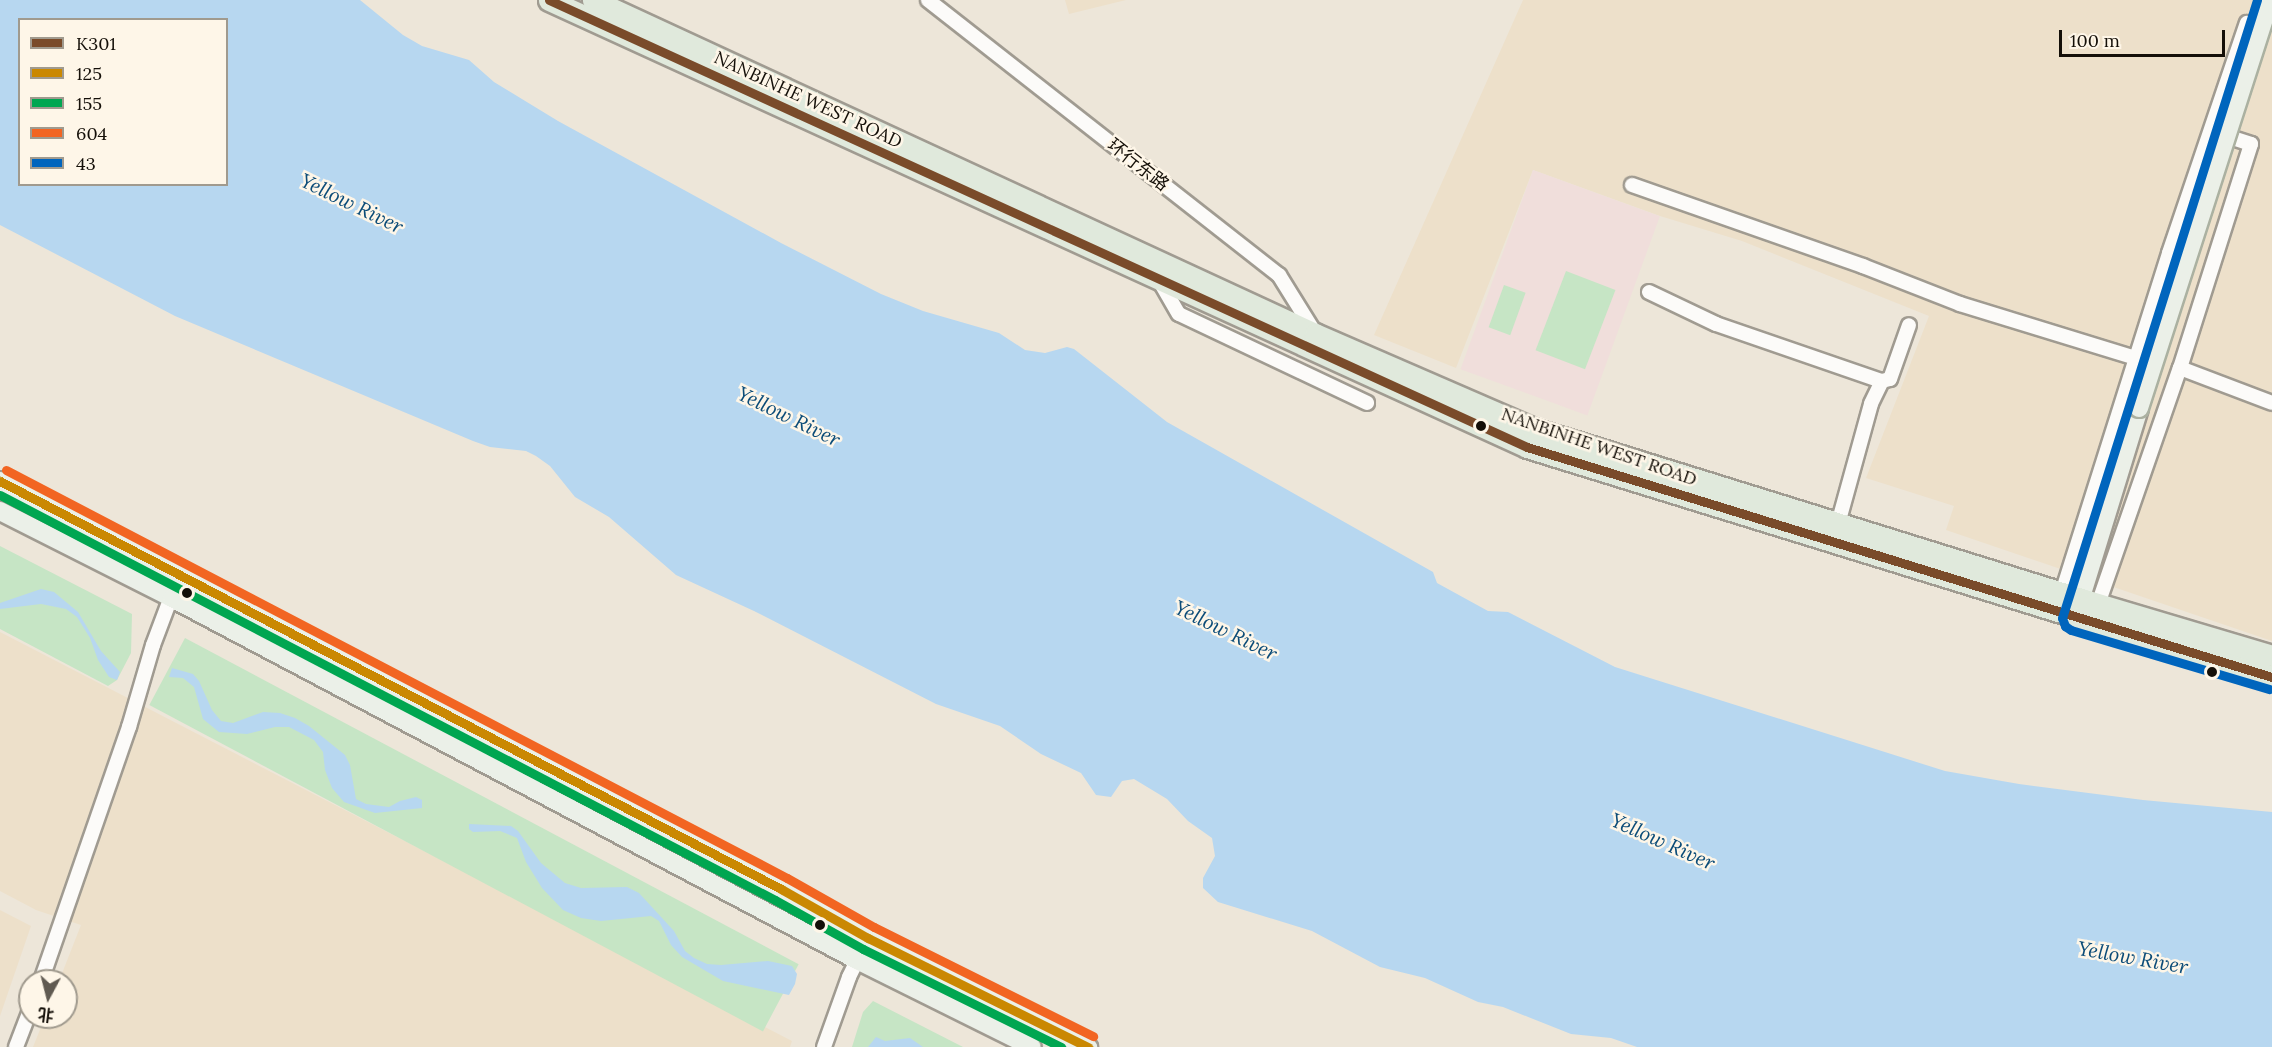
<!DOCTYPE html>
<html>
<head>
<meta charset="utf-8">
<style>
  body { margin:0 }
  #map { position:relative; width:2272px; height:1047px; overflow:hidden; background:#ede6d9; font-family:Lora,"Noto Sans SC",serif }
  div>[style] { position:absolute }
  .built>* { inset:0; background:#ede0ca }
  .education>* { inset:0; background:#f0dedb; transform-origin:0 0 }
  .green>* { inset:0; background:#c6e5c5; transform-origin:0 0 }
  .water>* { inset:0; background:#b7d7f0 }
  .roads { filter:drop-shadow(2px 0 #a09b91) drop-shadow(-2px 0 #a09b91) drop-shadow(0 2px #a09b91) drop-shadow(0 -2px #a09b91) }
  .minor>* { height:14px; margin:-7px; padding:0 7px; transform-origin:7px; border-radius:7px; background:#fcfbf9 }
  .major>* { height:18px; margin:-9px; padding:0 9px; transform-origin:9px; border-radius:9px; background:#ebf0e8 }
  .highway>* { height:21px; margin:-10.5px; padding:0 10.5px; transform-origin:10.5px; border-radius:10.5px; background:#e0e9dc }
  .bridges { filter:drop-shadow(2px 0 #abb1a1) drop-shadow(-2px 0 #abb1a1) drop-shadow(0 2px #abb1a1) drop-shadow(0 -2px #abb1a1) }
  .major-bridge>* { height:18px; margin:-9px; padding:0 9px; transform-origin:9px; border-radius:9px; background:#ebf0e8 }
  .bus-1>* { height:9px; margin:-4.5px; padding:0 4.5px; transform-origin:4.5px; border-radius:4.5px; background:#7a4b2a }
  .bus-2>* { height:9px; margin:-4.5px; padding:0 4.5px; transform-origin:4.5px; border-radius:4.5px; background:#ca8802 }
  .bus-3>* { height:9px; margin:-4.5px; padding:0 4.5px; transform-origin:4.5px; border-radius:4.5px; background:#00a651 }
  .bus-4>* { height:9px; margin:-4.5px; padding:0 4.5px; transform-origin:4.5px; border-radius:4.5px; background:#f26522 }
  .bus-5>* { height:9px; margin:-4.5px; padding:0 4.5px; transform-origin:4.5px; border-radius:4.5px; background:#0065bd }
  .dots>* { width:16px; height:16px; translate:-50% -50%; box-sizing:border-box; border:3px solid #fef6e8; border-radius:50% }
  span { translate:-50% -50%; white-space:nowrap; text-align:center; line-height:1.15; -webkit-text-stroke:5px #fef6e8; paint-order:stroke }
  .street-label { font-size:18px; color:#140f08 }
  .water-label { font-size:20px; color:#0c4c78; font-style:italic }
  .legend { position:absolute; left:18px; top:18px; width:210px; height:168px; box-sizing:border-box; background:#fef6e8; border:2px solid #a09a8e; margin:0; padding:8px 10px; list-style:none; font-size:18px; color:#140f08 }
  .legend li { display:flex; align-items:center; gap:12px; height:30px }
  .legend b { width:30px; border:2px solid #a09a8e }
  .north { position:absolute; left:18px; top:969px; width:60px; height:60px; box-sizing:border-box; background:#fef6e8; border:2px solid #a09a8e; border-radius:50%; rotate:187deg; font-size:16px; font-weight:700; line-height:24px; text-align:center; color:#140f08 }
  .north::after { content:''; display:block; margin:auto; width:21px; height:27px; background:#605a51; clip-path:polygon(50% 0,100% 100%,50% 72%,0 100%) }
  .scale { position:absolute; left:2059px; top:30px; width:166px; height:27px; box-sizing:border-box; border:3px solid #140f08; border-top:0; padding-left:8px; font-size:18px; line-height:21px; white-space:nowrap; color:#140f08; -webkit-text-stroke:4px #fef6e8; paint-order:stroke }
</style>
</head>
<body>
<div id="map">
  <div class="built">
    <div style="clip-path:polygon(1065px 0,1126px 0,1069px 14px)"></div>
    <div style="clip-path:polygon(1523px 0,2272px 0,2272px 641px,1946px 530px,1954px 506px,1866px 478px,1929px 316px,1742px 241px,1660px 216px,1533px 170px,1456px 368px,1374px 335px)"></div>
    <div style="clip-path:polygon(0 632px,792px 1041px,790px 1047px,33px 1047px,45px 1017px,66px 1017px,66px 981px,59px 981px,81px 925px,36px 910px,0 891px)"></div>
    <div style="clip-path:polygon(0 910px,31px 926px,0 1016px)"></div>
  </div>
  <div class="education">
    <div style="left:1533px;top:170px;width:135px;height:212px;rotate:20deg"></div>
  </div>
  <div class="green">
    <div style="left:1566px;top:271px;width:53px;height:85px;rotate:21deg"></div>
    <div style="left:1504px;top:285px;width:23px;height:45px;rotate:20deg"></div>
    <div style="clip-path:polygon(0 546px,132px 614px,131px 653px,117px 680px,108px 686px,0 629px)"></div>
    <div style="left:185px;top:638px;width:695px;height:76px;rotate:28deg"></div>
    <div style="clip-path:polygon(873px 1001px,963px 1047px,852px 1047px,863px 1012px)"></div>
  </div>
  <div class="water">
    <div style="clip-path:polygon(evenodd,0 0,360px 0,403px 35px,422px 46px,469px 60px,494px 82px,558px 121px,781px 243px,881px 294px,923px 311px,999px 333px,1025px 350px,1045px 353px,1067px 347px,1074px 349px,1167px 422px,1433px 572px,1437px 583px,1488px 611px,1508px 612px,1615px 667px,1945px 771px,2019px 784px,2143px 800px,2272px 812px,2272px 1047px,1637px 1047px,1611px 1038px,1571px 1034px,1503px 1007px,1478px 1002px,1425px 978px,1380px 967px,1312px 931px,1218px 902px,1203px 888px,1203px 878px,1215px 856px,1212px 838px,1188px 821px,1167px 799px,1134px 779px,1122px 781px,1111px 797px,1096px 795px,1081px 773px,1041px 754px,1000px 726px,936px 704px,754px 611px,676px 575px,609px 517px,575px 497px,550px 466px,536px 456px,526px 451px,490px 447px,473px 441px,175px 316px,0 225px,0 0,20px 20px,226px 20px,226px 184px,20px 184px,20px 20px)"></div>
    <div style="clip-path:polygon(41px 589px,54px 592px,78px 612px,101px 651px,120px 672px,117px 680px,109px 677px,98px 660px,90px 638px,77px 617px,66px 609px,41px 604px,0 609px,0 603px)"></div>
    <div style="clip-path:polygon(172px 668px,193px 674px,199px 681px,212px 710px,221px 721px,233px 723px,263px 712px,280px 713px,295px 718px,309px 726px,345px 755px,350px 765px,356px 799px,366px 804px,389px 807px,400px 801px,416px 797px,422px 800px,422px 808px,375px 813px,344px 802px,332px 788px,325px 770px,323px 752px,314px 740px,289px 727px,275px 727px,247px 734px,219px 732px,203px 719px,194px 687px,183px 678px,169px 677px)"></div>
    <div style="clip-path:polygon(469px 824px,511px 826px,518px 831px,541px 863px,565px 883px,581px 888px,627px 887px,639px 893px,674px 931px,685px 951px,694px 958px,707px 964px,721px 965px,768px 961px,792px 966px,797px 974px,795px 984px,789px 995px,723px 981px,682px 957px,671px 945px,659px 921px,651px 916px,601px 921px,581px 918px,563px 910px,542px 888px,526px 862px,517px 838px,500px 831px,473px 832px,469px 829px)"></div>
    <div style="clip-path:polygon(876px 1037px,885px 1041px,910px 1038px,923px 1047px,868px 1047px)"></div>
  </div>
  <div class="roads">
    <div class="minor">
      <div style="left:928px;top:0;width:446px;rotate:38.1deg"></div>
      <div style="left:1279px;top:275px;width:68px;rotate:58.2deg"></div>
      <div style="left:1632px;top:185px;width:245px;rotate:19.3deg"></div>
      <div style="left:1863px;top:266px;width:104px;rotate:21.4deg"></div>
      <div style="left:1960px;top:304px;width:184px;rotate:17.1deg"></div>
      <div style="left:1159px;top:280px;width:39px;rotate:60deg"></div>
      <div style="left:1179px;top:314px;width:208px;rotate:25.3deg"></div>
      <div style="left:1649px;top:292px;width:74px;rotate:25.5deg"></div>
      <div style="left:1716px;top:324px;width:176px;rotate:19deg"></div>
      <div style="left:1882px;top:381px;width:25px;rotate:116deg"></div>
      <div style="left:1871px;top:404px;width:124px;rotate:105.4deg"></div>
      <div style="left:2180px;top:368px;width:98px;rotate:20.8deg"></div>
      <div style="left:1882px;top:381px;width:8px;rotate:-14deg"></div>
      <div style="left:1890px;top:379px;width:57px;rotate:-70.6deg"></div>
      <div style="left:2060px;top:599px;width:363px;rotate:-72.5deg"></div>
      <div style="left:2169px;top:253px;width:243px;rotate:-71.3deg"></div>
      <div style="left:2096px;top:610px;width:256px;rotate:-70.9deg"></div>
      <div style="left:2180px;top:368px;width:235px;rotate:-72.4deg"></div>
      <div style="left:2251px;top:144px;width:35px;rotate:-162deg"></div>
      <div style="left:41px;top:981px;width:269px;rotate:-70.9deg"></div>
      <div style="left:129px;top:727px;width:85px;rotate:-73.7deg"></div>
      <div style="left:153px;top:645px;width:77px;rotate:-69.4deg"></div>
      <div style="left:16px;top:1047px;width:40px;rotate:-69deg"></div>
      <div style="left:824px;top:1047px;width:74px;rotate:-70.3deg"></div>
      <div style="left:849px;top:977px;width:43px;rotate:-64deg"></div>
    </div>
    <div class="major">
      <div style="left:0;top:481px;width:881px;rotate:27.58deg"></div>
      <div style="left:781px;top:889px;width:100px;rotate:29.4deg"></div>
      <div style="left:868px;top:938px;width:246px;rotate:26.4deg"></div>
      <div style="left:0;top:511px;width:193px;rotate:26.8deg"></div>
      <div style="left:172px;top:598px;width:775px;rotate:27.85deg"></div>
      <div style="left:857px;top:960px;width:195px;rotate:26.4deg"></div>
      <div style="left:2077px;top:610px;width:211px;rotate:-72.9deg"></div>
    </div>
    <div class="highway">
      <div style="left:549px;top:0;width:1075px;rotate:24.56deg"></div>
      <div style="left:1527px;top:447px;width:780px;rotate:17.16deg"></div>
      <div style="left:593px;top:0;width:796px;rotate:24.83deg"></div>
      <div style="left:1315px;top:334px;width:239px;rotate:23.5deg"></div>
      <div style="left:1534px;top:429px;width:573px;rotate:17.26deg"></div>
      <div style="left:2081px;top:599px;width:199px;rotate:16.6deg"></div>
    </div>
  </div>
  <div class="bridges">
    <div class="major-bridge">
      <div style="left:2139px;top:408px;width:429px;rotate:-72.2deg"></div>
    </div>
  </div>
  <div class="bus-1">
    <div style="left:549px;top:0;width:1075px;rotate:24.56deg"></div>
    <div style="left:1527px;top:447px;width:780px;rotate:17.16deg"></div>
  </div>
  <div class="bus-2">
    <div style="left:0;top:481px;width:881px;rotate:27.58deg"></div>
    <div style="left:781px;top:889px;width:100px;rotate:29.4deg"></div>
    <div style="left:868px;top:938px;width:246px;rotate:26.4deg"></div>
  </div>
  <div class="bus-3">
    <div style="left:0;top:495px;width:874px;rotate:27.59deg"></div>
    <div style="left:775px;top:900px;width:101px;rotate:29.1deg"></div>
    <div style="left:863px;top:949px;width:221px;rotate:26.3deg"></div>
  </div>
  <div class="bus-4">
    <div style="left:6px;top:470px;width:881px;rotate:27.58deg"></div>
    <div style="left:787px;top:878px;width:100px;rotate:29.4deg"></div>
    <div style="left:874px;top:927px;width:245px;rotate:26.5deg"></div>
  </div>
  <div class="bus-5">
    <div style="left:2257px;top:0;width:648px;rotate:107.51deg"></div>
    <div style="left:2062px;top:618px;width:9px;rotate:69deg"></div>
    <div style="left:2065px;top:626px;width:7px;rotate:34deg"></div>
    <div style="left:2071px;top:630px;width:207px;rotate:16.6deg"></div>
  </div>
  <div class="dots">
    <div style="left:1481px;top:426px;background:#140f08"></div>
    <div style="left:187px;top:593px;background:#140f08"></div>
    <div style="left:2212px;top:672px;background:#140f08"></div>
    <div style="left:820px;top:925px;background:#140f08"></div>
  </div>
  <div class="street-label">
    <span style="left:808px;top:100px;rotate:25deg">NANBINHE WEST ROAD</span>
    <span style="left:1138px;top:165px;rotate:38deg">环行东路</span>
    <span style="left:1599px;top:447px;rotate:19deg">NANBINHE WEST ROAD</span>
  </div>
  <div class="water-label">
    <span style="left:352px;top:203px;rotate:26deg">Yellow River</span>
    <span style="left:789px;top:416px;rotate:26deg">Yellow River</span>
    <span style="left:1226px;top:630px;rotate:26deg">Yellow River</span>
    <span style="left:1663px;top:841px;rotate:24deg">Yellow River</span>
    <span style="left:2133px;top:957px;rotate:10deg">Yellow River</span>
  </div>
  <ul class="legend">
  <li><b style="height:8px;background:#7a4b2a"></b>K301</li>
  <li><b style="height:8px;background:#ca8802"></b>125</li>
  <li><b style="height:8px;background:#00a651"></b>155</li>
  <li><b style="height:8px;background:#f26522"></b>604</li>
  <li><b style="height:8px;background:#0065bd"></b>43</li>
  </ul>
  <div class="north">北</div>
  <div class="scale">100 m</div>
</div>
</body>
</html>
